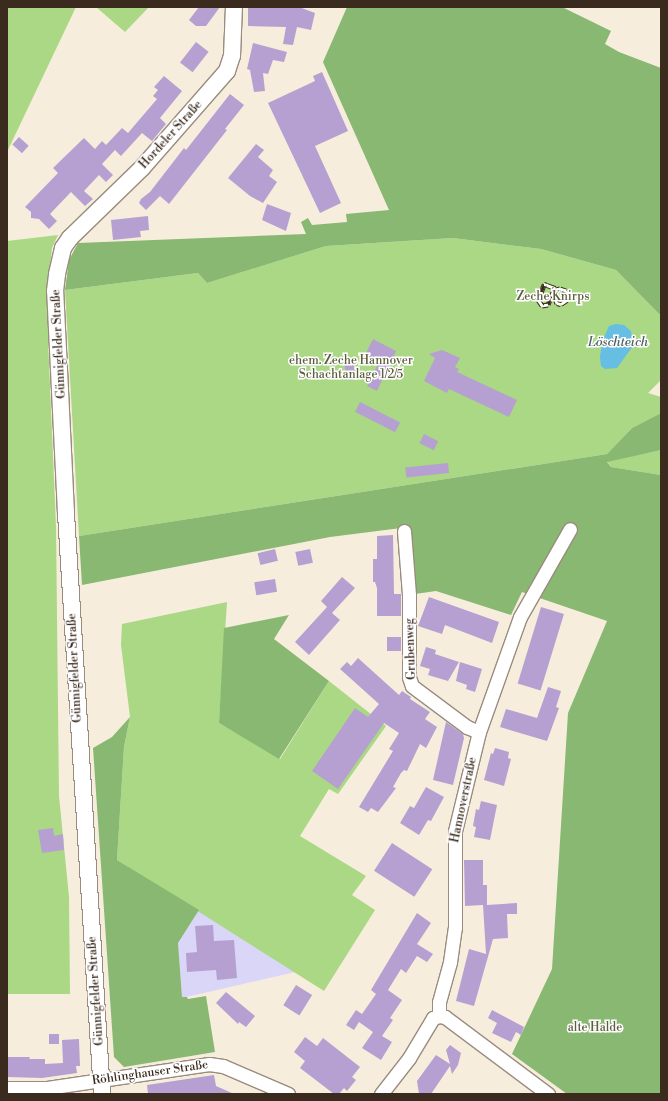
<!DOCTYPE html>
<meta charset="utf-8">
<style>
body{margin:0}
#map{position:relative;width:668px;height:1101px;overflow:hidden;background:#f7eddd;font-family:"Libre Bodoni",serif}
div>[style]{position:absolute}
.built>*{inset:0;background:#d9d6f7}
.green>*{inset:0;background:#abd884}
.forest>*{inset:0;background:#88b872}
.water>*{inset:0;background:#66bee3}
.building>*{inset:0;background:#b5a0d1;transform-origin:0 0}
.roads{filter:drop-shadow(1px 0 #998c7e) drop-shadow(-1px 0 #998c7e) drop-shadow(0 1px #998c7e) drop-shadow(0 -1px #998c7e)}
.minor>*{height:13px;margin:-6.5px;padding:0 6.5px;transform-origin:6.5px;border-radius:6.5px;background:#fff}
.tertiary>*{height:16px;margin:-8px;padding:0 8px;transform-origin:8px;border-radius:8px;background:#fff}
.rail>*{height:4.5px;margin-top:-2.25px;transform-origin:0;background:repeating-linear-gradient(90deg,#fff 0 9px,#3b2a1e 0 18px);box-sizing:border-box;border-block:1px solid #3b2a1e}
span{translate:-50% -50%;white-space:nowrap;text-align:center;line-height:1.15;-webkit-text-stroke:3px #fff;paint-order:stroke}
.street-label{font-size:12px;color:#3b2a1e}
.park-label{font-size:12px;color:#5d5e3d}
.water-label{font-size:13px;color:#4a5e63;font-style:italic}
.frame{position:absolute;inset:0;border:8px solid #3b2a1e;pointer-events:none}
</style>
<div id="map">
<div class="built">
<div style="clip-path:polygon(199px 910px,295px 972px,182px 998px,178px 943px)"></div>
</div>
<div class="green">
<div style="clip-path:polygon(7px 7px,76px 7px,7px 152px)"></div>
<div style="clip-path:polygon(96px 7px,149px 7px,125px 32px)"></div>
<div style="clip-path:polygon(58px 235px,52px 248px,48px 286px,48px 339px,56px 526px,59px 796px,69px 897px,70px 994px,7px 994px,7px 241px)"></div>
<div style="clip-path:polygon(453px 238px,541px 249px,616px 270px,661px 316px,661px 380px,648px 393px,661px 397px,661px 413px,632px 428px,607px 454px,79px 536px,65px 290px,198px 273px,207px 283px,326px 246px)"></div>
<div style="clip-path:polygon(661px 450px,661px 475px,611px 467px,607px 461px)"></div>
<div style="clip-path:polygon(227px 602px,219px 723px,280px 759px,329px 681px,386px 726px,338px 794px,329px 789px,300px 836px,366px 876px,352px 895px,375px 910px,324px 991px,117px 860px,124px 747px,130px 717px,121px 645px,122px 624px)"></div>
</div>
<div class="forest">
<div style="clip-path:polygon(347px 7px,562px 7px,611px 31px,605px 44px,619px 52px,661px 68px,661px 316px,616px 270px,541px 249px,453px 238px,326px 246px,207px 283px,198px 273px,65px 290px,69px 260px,78px 243px,306px 234px,301px 222px,308px 218px,312px 225px,347px 222px,346px 214px,389px 210px,323px 62px)"></div>
<div style="clip-path:polygon(661px 413px,661px 450px,607px 462px,611px 467px,661px 475px,661px 1094px,567px 1094px,512px 1054px,552px 969px,568px 713px,607px 621px,522px 592px,511px 615px,436px 591px,415px 594px,409px 527px,330px 537px,82px 585px,79px 536px,607px 454px,632px 428px)"></div>
<div style="clip-path:polygon(289px 615px,274px 639px,329px 681px,279px 759px,219px 723px,224px 628px)"></div>
<div style="clip-path:polygon(130px 717px,124px 747px,117px 860px,199px 910px,178px 943px,182px 997px,187px 997px,188px 999px,206px 996px,215px 1052px,124px 1067px,114px 1057px,93px 748px,112px 737px)"></div>
</div>
<div class="water">
<div style="clip-path:polygon(616px 324px,624px 325px,631px 331px,633px 346px,617px 368px,605px 369px,601px 366px,600px 357px,602px 342px,609px 326px)"></div>
</div>
<div class="building">
<div style="clip-path:polygon(199px 7px,220px 7px,206px 26px,196px 26px,189px 20px)"></div>
<div style="clip-path:polygon(248px 7px,299px 7px,315px 13px,311px 30px,297px 27px,293px 45px,283px 44px,286px 27px,248px 26px)"></div>
<div style="left:196px;top:42px;width:16px;height:26px;rotate:38deg"></div>
<div style="clip-path:polygon(253px 43px,287px 52px,284px 62px,273px 60px,268px 74px,263px 73px,265px 91px,254px 92px,250px 70px,247px 69px)"></div>
<div style="clip-path:polygon(322px 72px,348px 131px,315px 146px,341px 203px,320px 213px,268px 103px,315px 81px,313px 76px)"></div>
<div style="clip-path:polygon(164px 76px,182px 91px,160px 118px,166px 124px,152px 141px,142px 133px,121px 156px,115px 150px,102px 164px,113px 175px,106px 182px,99px 175px,84px 191px,93px 199px,85px 206px,71px 192px,50px 214px,57px 221px,49px 229px,39px 219px,31px 218px,31px 212px,25px 207px,58px 173px,53px 168px,84px 138px,95px 149px,102px 141px,106px 145px,122px 128px,128px 133px,157px 99px,153px 96px,158px 90px,154px 87px)"></div>
<div style="clip-path:polygon(230px 94px,244px 105px,225px 129px,227px 130px,169px 204px,160px 196px,146px 210px,139px 203px,141px 199px,150px 192px,184px 148px,186px 150px)"></div>
<div style="left:19px;top:137px;width:13px;height:10px;rotate:42deg"></div>
<div style="clip-path:polygon(256px 144px,264px 150px,258px 157px,273px 170px,269px 176px,277px 182px,263px 203px,250px 196px,228px 178px)"></div>
<div style="clip-path:polygon(267px 204px,291px 213px,286px 231px,262px 220px)"></div>
<div style="clip-path:polygon(148px 216px,149px 230px,140px 231px,141px 237px,113px 240px,111px 220px)"></div>
<div style="clip-path:polygon(373px 339px,396px 351px,377px 391px,367px 386px,378px 364px,364px 357px)"></div>
<div style="clip-path:polygon(442px 350px,460px 358px,455px 367px,459px 369px,457px 372px,517px 400px,509px 417px,449px 389px,447px 393px,424px 381px,435px 358px,429px 354px)"></div>
<div style="left:353px;top:361px;width:18px;height:9px;rotate:81deg"></div>
<div style="left:360px;top:402px;width:45px;height:11px;rotate:27deg"></div>
<div style="left:424px;top:434px;width:16px;height:10px;rotate:27deg"></div>
<div style="left:448px;top:463px;width:10px;height:43px;rotate:84deg"></div>
<div style="clip-path:polygon(393px 535px,394px 594px,401px 594px,401px 616px,377px 616px,377px 588px,375px 582px,373px 582px,373px 559px,377px 559px,377px 536px)"></div>
<div style="left:275px;top:549px;width:12px;height:18px;rotate:76deg"></div>
<div style="left:310px;top:549px;width:14px;height:15px;rotate:78deg"></div>
<div style="clip-path:polygon(342px 577px,355px 588px,332px 613px,340px 620px,309px 655px,295px 642px,327px 607px,321px 601px)"></div>
<div style="left:275px;top:579px;width:13px;height:21px;rotate:81deg"></div>
<div style="clip-path:polygon(429px 597px,499px 622px,492px 643px,445px 625px,442px 634px,418px 626px)"></div>
<div style="left:541px;top:607px;width:24px;height:80px;rotate:17deg"></div>
<div style="left:401px;top:637px;width:14px;height:14px;rotate:90deg"></div>
<div style="clip-path:polygon(426px 647px,436px 650px,435px 654px,459px 662px,448px 681px,428px 675px,430px 669px,420px 666px)"></div>
<div style="clip-path:polygon(358px 658px,399px 695px,402px 691px,411px 697px,410px 699px,430px 712px,425px 719px,437px 727px,426px 748px,420px 744px,407px 771px,404px 770px,401px 773px,393px 787px,396px 788px,378px 812px,371px 808px,368px 812px,359px 807px,393px 751px,389px 749px,399px 733px,384px 723px,338px 789px,312px 771px,355px 708px,368px 717px,379px 704px,340px 669px,347px 662px,351px 666px)"></div>
<div style="clip-path:polygon(460px 662px,482px 669px,475px 692px,466px 689px,467px 685px,456px 681px)"></div>
<div style="clip-path:polygon(548px 687px,561px 691px,556px 707px,559px 708px,547px 741px,500px 727px,506px 709px,537px 718px)"></div>
<div style="clip-path:polygon(446px 722px,463px 734px,464px 738px,453px 785px,433px 780px)"></div>
<div style="clip-path:polygon(495px 748px,509px 752px,508px 758px,511px 759px,504px 786px,484px 780px,491px 753px,493px 754px)"></div>
<div style="clip-path:polygon(426px 787px,444px 797px,431px 821px,428px 820px,419px 835px,400px 823px,410px 806px,414px 808px)"></div>
<div style="clip-path:polygon(481px 801px,497px 805px,490px 840px,474px 837px,476px 827px,473px 826px,476px 809px,479px 810px)"></div>
<div style="clip-path:polygon(53px 828px,54px 836px,63px 834px,64px 850px,42px 853px,38px 830px)"></div>
<div style="left:392px;top:843px;width:48px;height:33px;rotate:33deg"></div>
<div style="clip-path:polygon(464px 860px,483px 860px,483px 885px,487px 885px,487px 905px,517px 903px,517px 914px,507px 914px,508px 938px,493px 939px,474px 1006px,456px 1001px,469px 949px,486px 954px,483px 905px,465px 906px)"></div>
<div style="clip-path:polygon(417px 913px,431px 923px,417px 944px,433px 954px,427px 962px,417px 956px,406px 973px,401px 969px,388px 990px,402px 1000px,390px 1018px,393px 1020px,382px 1036px,392px 1042px,381px 1060px,362px 1048px,373px 1032px,359px 1022px,354px 1030px,346px 1025px,356px 1010px,362px 1014px,376px 994px,371px 990px)"></div>
<div style="clip-path:polygon(213px 925px,214px 941px,234px 940px,237px 978px,217px 980px,216px 970px,187px 972px,186px 953px,197px 952px,195px 926px)"></div>
<div style="left:296px;top:985px;width:19px;height:24px;rotate:32deg"></div>
<div style="clip-path:polygon(226px 992px,255px 1016px,246px 1027px,239px 1022px,238px 1024px,216px 1003px)"></div>
<div style="clip-path:polygon(492px 1010px,524px 1027px,521px 1035px,516px 1032px,511px 1042px,492px 1033px,497px 1023px,488px 1018px)"></div>
<div style="left:49px;top:1034px;width:10px;height:10px"></div>
<div style="clip-path:polygon(305px 1037px,317px 1046px,323px 1038px,360px 1067px,352px 1077px,356px 1080px,347px 1091px,344px 1088px,339px 1094px,334px 1094px,300px 1068px,305px 1061px,294px 1052px)"></div>
<div style="clip-path:polygon(79px 1039px,80px 1066px,76px 1066px,77px 1073px,42px 1078px,7px 1077px,7px 1057px,30px 1057px,29px 1059px,45px 1059px,45px 1064px,63px 1063px,62px 1040px)"></div>
<div style="clip-path:polygon(450px 1045px,461px 1053px,458px 1065px,452px 1074px,450px 1066px,431px 1094px,419px 1094px,417px 1081px,436px 1055px,450px 1064px,446px 1050px)"></div>
<div style="clip-path:polygon(214px 1075px,216px 1086px,234px 1094px,148px 1094px,147px 1085px)"></div>
</div>
<div class="roads">
<div class="minor">
<div style="left:404px;top:531px;width:64px;rotate:85.5deg"></div>
<div style="left:409px;top:595px;width:82px;rotate:90deg"></div>
<div style="left:409px;top:677px;width:9px;rotate:72deg"></div>
<div style="left:412px;top:686px;width:69px;rotate:36.7deg"></div>
<div style="left:467px;top:727px;width:13px;rotate:23deg"></div>
<div style="left:439px;top:1016px;width:14px;rotate:-90deg"></div>
<div style="left:439px;top:1002px;width:41px;rotate:-74.6deg"></div>
<div style="left:450px;top:962px;width:34px;rotate:-82deg"></div>
<div style="left:455px;top:928px;width:97px;rotate:-90deg"></div>
<div style="left:455px;top:831px;width:102px;rotate:-76.4deg"></div>
<div style="left:479px;top:732px;width:122px;rotate:-70.4deg"></div>
<div style="left:520px;top:617px;width:101px;rotate:-60.4deg"></div>
<div style="left:7px;top:1088px;width:40px"></div>
<div style="left:47px;top:1088px;width:164px;rotate:-8.4deg"></div>
<div style="left:209px;top:1064px;width:14px;rotate:8deg"></div>
<div style="left:223px;top:1066px;width:71px;rotate:23.3deg"></div>
<div style="left:381px;top:1094px;width:46px;rotate:-52.1deg"></div>
<div style="left:409px;top:1058px;width:47px;rotate:-59deg"></div>
<div style="left:433px;top:1018px;width:6px;rotate:-18deg"></div>
<div style="left:439px;top:1016px;width:6px;rotate:9deg"></div>
<div style="left:445px;top:1017px;width:129px;rotate:36.8deg"></div>
</div>
<div class="tertiary">
<div style="left:102px;top:1094px;width:582px;rotate:-93.55deg"></div>
<div style="left:66px;top:513px;width:222px;rotate:-92.8deg"></div>
<div style="left:55px;top:291px;width:17px;rotate:-83deg"></div>
<div style="left:57px;top:274px;width:27px;rotate:-77deg"></div>
<div style="left:63px;top:248px;width:12px;rotate:-55deg"></div>
<div style="left:70px;top:238px;width:100px;rotate:-44.2deg"></div>
<div style="left:142px;top:168px;width:129px;rotate:-48.8deg"></div>
<div style="left:227px;top:71px;width:16px;rotate:-72deg"></div>
<div style="left:232px;top:56px;width:49px;rotate:-87.7deg"></div>
</div>
</div>
<div class="rail">
<div style="left:547px;top:285px;width:9px;rotate:21deg"></div>
<div style="left:555px;top:288px;width:18px;rotate:112deg"></div>
<div style="left:548px;top:305px;width:6px;rotate:171deg"></div>
<div style="left:542px;top:306px;width:7px;rotate:-124deg"></div>
<div style="left:538px;top:300px;width:17px;rotate:-69deg"></div>
<div style="left:544px;top:284px;width:3px;rotate:18deg"></div>
<div style="left:554px;top:295px;width:9px;rotate:69deg"></div>
<div style="left:557px;top:303px;width:4px;rotate:14deg"></div>
<div style="left:561px;top:304px;width:7px;rotate:-34deg"></div>
<div style="left:567px;top:300px;width:9px;rotate:-96deg"></div>
<div style="left:566px;top:291px;width:6px;rotate:-162deg"></div>
<div style="left:560px;top:289px;width:4px;rotate:166deg"></div>
</div>
<div class="street-label">
<span style="left:171px;top:135px;rotate:-48deg">Hordeler Straße</span>
<span style="left:59px;top:344px;rotate:-93deg">Günnigfelder Straße</span>
<span style="left:411px;top:649px;rotate:-92deg">Grubenweg</span>
<span style="left:75px;top:668px;rotate:-93deg">Günnigfelder Straße</span>
<span style="left:464px;top:800px;rotate:-78deg">Hannoverstraße</span>
<span style="left:96px;top:991px;rotate:-94deg">Günnigfelder Straße</span>
<span style="left:150px;top:1073px;rotate:-8deg">Röhlinghauser Straße</span>
</div>
<div class="park-label">
<span style="left:553px;top:297px">Zeche Knirps</span>
<span style="left:351px;top:368px">ehem. Zeche Hannover<br>Schachtanlage 1/2/5</span>
<span style="left:595px;top:1028px">alte Halde</span>
</div>
<div class="water-label">
<span style="left:618px;top:342px">Löschteich</span>
</div>
<div class="frame"></div>
</div>
